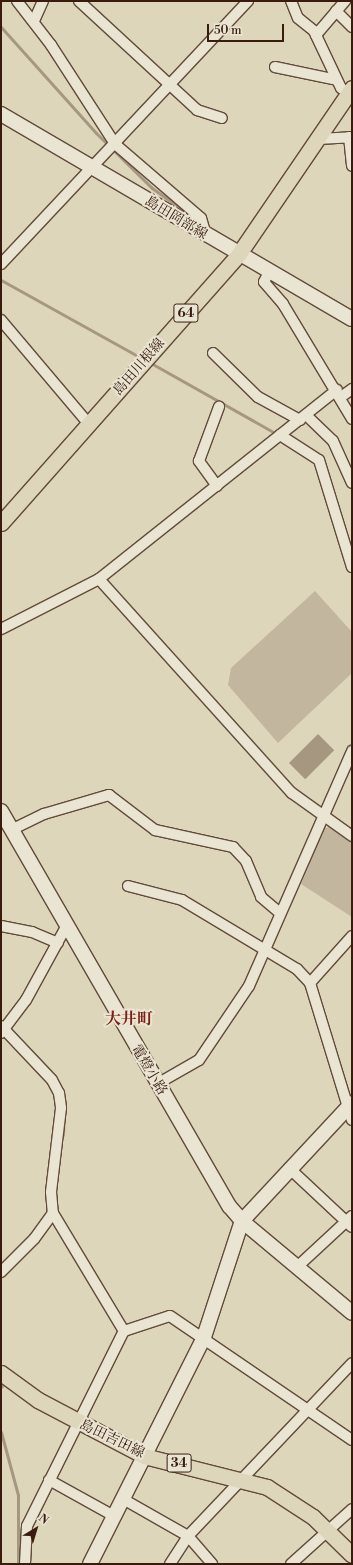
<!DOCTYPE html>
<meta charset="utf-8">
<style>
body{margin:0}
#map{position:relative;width:353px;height:1565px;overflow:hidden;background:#ded6bb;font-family:"Libre Bodoni","Noto Serif JP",serif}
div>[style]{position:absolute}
.green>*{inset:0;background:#c2b69e}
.water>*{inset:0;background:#a69780;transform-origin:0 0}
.stream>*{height:3px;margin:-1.5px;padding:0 1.5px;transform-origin:1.5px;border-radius:1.5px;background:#a69780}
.roads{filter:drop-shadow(1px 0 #624a39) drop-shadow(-1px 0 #624a39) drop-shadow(0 1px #624a39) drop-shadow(0 -1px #624a39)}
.street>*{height:10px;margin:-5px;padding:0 5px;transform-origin:5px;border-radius:5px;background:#eae4d3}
.secondary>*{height:14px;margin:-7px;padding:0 7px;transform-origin:7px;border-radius:7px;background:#eae4d3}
.primary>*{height:15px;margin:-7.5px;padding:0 7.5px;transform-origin:7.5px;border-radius:7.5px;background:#ded6bb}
span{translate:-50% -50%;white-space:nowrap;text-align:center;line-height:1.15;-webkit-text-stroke:4px #eae4d3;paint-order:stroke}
.shield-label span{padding:1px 3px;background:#eae4d3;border:1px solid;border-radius:3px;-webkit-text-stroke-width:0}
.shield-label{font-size:13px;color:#391c0e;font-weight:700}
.street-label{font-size:14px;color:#391c0e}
.quarter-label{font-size:16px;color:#7a1f14;font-weight:700}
.frame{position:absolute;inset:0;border:2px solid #391c0e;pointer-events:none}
.north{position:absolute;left:16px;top:1509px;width:40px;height:40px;-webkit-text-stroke:3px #eae4d3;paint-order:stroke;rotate:38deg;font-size:11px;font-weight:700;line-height:16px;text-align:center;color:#391c0e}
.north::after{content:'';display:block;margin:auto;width:14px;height:18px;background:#391c0e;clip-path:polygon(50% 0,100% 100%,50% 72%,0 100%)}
.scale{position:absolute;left:207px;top:24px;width:77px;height:18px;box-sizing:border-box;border:2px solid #391c0e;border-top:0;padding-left:5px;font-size:12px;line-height:14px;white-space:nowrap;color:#391c0e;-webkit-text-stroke:3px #eae4d3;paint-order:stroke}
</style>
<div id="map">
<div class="green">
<div style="clip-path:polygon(315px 591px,352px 632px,352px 673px,278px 743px,228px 685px,231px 668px)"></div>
<div style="clip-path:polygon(330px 827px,352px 842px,352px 917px,301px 884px,324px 828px)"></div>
</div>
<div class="water">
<div style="left:318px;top:734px;width:23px;height:41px;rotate:45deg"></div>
</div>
<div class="stream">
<div style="left:1px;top:27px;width:142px;rotate:48.1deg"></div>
<div style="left:96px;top:133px;width:78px;rotate:44.5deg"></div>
<div style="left:152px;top:188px;width:47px;rotate:35.4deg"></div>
<div style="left:1px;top:280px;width:160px;rotate:29.1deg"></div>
<div style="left:149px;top:362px;width:142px;rotate:29.4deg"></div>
<div style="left:36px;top:1056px;width:21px;rotate:47deg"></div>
<div style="left:63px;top:1135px;width:36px;rotate:-88deg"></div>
<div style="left:1px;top:1387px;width:1px;rotate:-45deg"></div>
<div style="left:1px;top:1432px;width:65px;rotate:74.9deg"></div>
<div style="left:18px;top:1495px;width:69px;rotate:90deg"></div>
</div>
<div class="roads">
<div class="street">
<div style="left:17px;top:1px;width:56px;rotate:52.3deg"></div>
<div style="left:51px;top:45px;width:118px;rotate:57.1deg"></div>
<div style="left:115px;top:144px;width:113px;rotate:40.7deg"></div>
<div style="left:201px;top:218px;width:19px;rotate:74deg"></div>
<div style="left:79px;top:1px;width:161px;rotate:42.7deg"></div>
<div style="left:197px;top:110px;width:26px;rotate:18deg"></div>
<div style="left:291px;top:1px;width:18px;rotate:68deg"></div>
<div style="left:298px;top:18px;width:21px;rotate:39deg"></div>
<div style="left:314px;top:31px;width:63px;rotate:64.7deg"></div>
<div style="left:341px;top:88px;width:9px;rotate:36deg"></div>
<div style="left:336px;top:11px;width:23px;rotate:45deg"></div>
<div style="left:34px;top:21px;width:22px;rotate:-66deg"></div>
<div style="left:316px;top:35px;width:45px;rotate:-49.5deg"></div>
<div style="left:275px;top:67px;width:63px;rotate:11.8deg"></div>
<div style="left:349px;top:137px;width:29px;rotate:84deg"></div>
<div style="left:317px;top:139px;width:35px;rotate:-3deg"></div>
<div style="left:1px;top:264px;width:361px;rotate:-46.8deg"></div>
<div style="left:269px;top:272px;width:11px;rotate:117deg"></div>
<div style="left:264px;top:282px;width:29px;rotate:49deg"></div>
<div style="left:283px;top:304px;width:134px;rotate:59deg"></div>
<div style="left:1px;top:320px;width:136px;rotate:49.8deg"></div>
<div style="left:213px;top:353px;width:63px;rotate:44.4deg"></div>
<div style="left:258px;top:397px;width:48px;rotate:28.7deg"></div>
<div style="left:341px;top:397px;width:14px;rotate:-36deg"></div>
<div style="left:306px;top:415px;width:37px;rotate:44deg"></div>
<div style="left:333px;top:441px;width:46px;rotate:65.7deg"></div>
<div style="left:280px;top:435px;width:46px;rotate:32.7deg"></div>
<div style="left:319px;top:460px;width:112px;rotate:72.9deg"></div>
<div style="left:217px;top:486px;width:31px;rotate:-126deg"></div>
<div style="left:199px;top:461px;width:58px;rotate:-69.7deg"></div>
<div style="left:99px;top:579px;width:288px;rotate:48deg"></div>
<div style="left:292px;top:793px;width:74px;rotate:35.6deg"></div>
<div style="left:1px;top:629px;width:110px;rotate:-27deg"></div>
<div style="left:99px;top:579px;width:304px;rotate:-38.5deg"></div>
<div style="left:11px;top:830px;width:37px;rotate:-26deg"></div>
<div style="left:44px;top:814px;width:68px;rotate:-16.3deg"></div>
<div style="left:109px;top:795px;width:58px;rotate:37.3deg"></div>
<div style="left:155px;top:830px;width:80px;rotate:12.3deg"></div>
<div style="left:233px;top:847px;width:19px;rotate:47deg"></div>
<div style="left:246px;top:861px;width:39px;rotate:67deg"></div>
<div style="left:261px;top:897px;width:25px;rotate:40deg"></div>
<div style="left:128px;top:886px;width:56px;rotate:14.5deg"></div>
<div style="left:182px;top:900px;width:134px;rotate:31deg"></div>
<div style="left:297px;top:969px;width:19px;rotate:47deg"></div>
<div style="left:310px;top:983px;width:143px;rotate:73deg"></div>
<div style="left:1px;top:926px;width:32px;rotate:11deg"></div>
<div style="left:32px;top:932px;width:28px;rotate:23deg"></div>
<div style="left:310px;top:983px;width:63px;rotate:-48.2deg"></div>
<div style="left:1px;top:1026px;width:74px;rotate:46.6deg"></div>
<div style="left:52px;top:1080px;width:15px;rotate:62deg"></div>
<div style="left:59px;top:1093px;width:15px;rotate:82deg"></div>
<div style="left:61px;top:1108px;width:85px;rotate:96.8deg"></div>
<div style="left:51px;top:1192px;width:21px;rotate:85deg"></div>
<div style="left:53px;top:1213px;width:32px;rotate:126deg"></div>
<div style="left:34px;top:1239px;width:47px;rotate:135deg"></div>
<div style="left:1px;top:1033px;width:41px;rotate:-52.9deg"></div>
<div style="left:26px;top:1000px;width:83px;rotate:-61.3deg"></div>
<div style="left:157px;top:1084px;width:48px;rotate:-29.7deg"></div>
<div style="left:199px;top:1060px;width:89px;rotate:-56deg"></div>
<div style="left:249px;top:986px;width:257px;rotate:-66.3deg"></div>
<div style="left:289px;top:1168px;width:86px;rotate:43.1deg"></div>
<div style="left:53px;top:1213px;width:138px;rotate:59deg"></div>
<div style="left:297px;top:1267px;width:75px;rotate:-42.8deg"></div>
<div style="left:49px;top:1480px;width:74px;rotate:29deg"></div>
<div style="left:123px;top:1499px;width:75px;rotate:29.6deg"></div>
<div style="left:188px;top:1536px;width:37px;rotate:49deg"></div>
<div style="left:25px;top:1564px;width:38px;rotate:-87deg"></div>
<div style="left:27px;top:1526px;width:218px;rotate:-63.6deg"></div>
<div style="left:124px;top:1331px;width:48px;rotate:-18.1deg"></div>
<div style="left:170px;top:1316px;width:220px;rotate:34.3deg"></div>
<div style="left:170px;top:1564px;width:33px;rotate:-57deg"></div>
<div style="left:188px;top:1536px;width:238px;rotate:-46.5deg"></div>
<div style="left:291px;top:1564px;width:82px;rotate:-42deg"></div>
</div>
<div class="secondary">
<div style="left:1px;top:114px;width:406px;rotate:30.3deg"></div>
<div style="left:1px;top:811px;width:457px;rotate:60deg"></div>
<div style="left:230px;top:1207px;width:18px;rotate:49deg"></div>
<div style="left:242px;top:1221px;width:143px;rotate:39.9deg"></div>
<div style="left:90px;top:1564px;width:254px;rotate:-63.3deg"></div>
<div style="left:204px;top:1337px;width:122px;rotate:-71.9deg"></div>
<div style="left:242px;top:1221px;width:161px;rotate:-47deg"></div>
</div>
<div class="primary">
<div style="left:1px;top:523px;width:358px;rotate:-48.5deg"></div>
<div style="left:238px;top:255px;width:202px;rotate:-55.7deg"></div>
<div style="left:1px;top:1373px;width:46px;rotate:36.1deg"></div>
<div style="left:38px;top:1400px;width:120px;rotate:27.8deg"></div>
<div style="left:144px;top:1456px;width:127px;rotate:14.1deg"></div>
<div style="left:267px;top:1487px;width:55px;rotate:33.1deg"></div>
<div style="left:313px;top:1517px;width:54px;rotate:44.3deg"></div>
</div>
</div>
<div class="shield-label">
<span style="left:186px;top:313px">64</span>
<span style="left:179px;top:1463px">34</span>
</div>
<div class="street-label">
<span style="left:176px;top:218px;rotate:31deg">島田岡部線</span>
<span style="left:139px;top:367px;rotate:-49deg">島田川根線</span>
<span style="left:149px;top:1070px;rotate:59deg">電燈小路</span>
<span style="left:112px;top:1439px;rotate:26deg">島田吉田線</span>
</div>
<div class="quarter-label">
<span style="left:129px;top:1019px">大井町</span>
</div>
<div class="frame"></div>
<div class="north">N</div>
<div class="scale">50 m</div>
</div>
